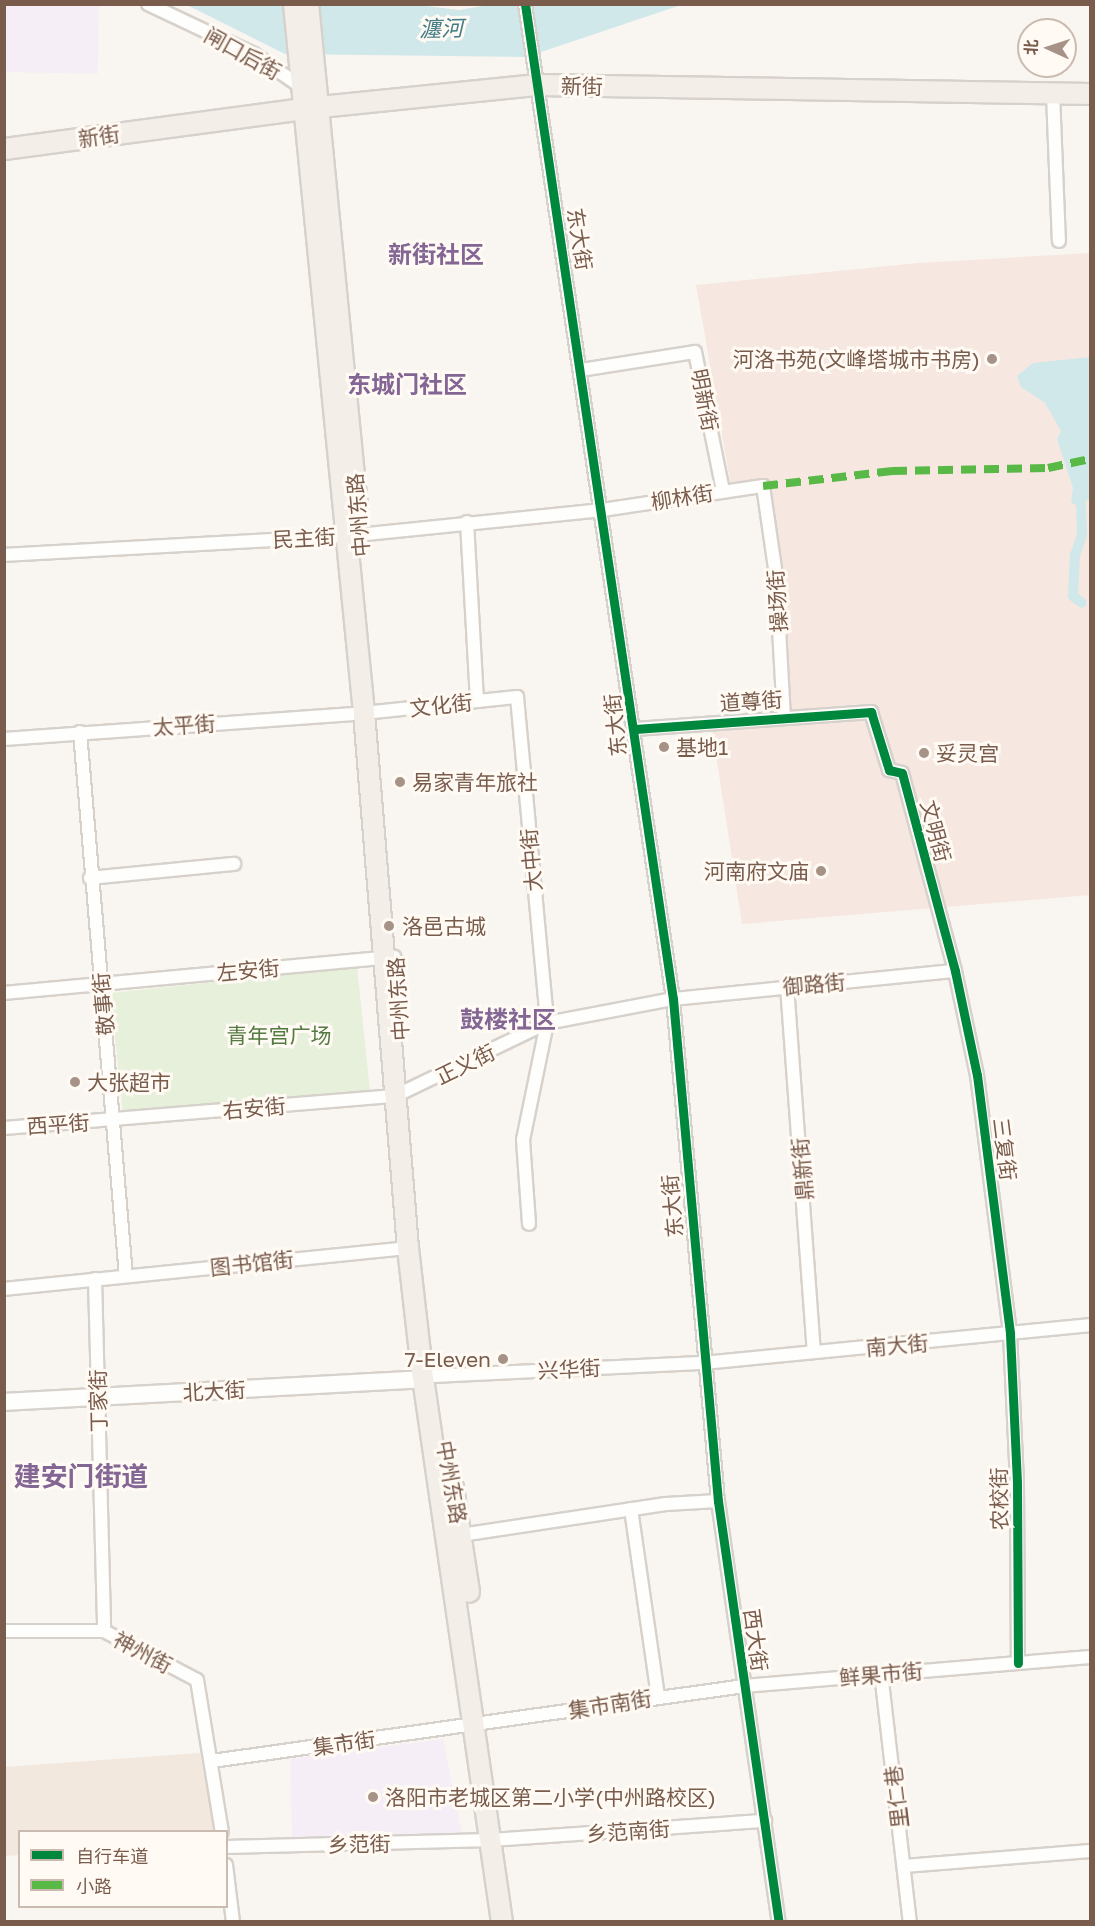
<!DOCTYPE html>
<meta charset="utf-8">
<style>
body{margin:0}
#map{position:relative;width:1095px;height:1926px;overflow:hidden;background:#f9f5f0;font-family:"Golos Text","Noto Sans SC",sans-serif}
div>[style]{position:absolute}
.residential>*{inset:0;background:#f2e8de}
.commercial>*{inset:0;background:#f6e8e1}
.education>*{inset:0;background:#f6eef6;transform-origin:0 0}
.green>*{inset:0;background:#e7f0db;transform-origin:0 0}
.water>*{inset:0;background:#d0e8ea}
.canal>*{height:10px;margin:-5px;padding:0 5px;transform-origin:5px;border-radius:5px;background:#d0e8ea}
.roads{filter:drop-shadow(2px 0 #d7d1cb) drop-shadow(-2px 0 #d7d1cb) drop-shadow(0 2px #d7d1cb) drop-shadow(0 -2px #d7d1cb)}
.street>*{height:12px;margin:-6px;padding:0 6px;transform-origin:6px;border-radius:6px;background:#fefefd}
.secondary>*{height:16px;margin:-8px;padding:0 8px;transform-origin:8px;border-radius:8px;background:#fefefd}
.primary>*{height:20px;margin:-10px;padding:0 10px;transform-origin:10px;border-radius:10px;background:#f3eee8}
.quiet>*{height:8px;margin-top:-4px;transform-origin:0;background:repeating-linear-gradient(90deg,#58b947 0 15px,transparent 0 23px)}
.cycleway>*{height:9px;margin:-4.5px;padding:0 4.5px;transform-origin:4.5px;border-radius:4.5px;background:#00873e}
.dots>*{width:16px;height:16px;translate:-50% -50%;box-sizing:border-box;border:3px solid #fffaf3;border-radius:50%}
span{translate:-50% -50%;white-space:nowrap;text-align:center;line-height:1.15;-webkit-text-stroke:6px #fffaf3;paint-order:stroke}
.street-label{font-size:21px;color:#7a5c4d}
.poi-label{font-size:21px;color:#7a5c4d}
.right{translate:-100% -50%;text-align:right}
.left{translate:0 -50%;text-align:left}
.park-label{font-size:21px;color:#537a41}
.water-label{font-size:22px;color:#437c86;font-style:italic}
.quarter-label{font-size:24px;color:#846695;font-weight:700}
.district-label{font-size:27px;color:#846695;font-weight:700}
.frame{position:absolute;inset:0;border:6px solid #7a5c4d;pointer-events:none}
.legend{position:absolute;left:18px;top:1830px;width:210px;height:78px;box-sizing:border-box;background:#fffaf3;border:2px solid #cabbb1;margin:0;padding:8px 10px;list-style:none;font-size:18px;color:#7a5c4d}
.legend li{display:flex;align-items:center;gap:12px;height:30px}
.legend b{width:30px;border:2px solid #cabbb1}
.north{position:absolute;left:1017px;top:18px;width:60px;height:60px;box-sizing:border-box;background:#fffaf3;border:2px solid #cabbb1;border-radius:50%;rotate:273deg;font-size:16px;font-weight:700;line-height:24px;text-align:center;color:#7a5c4d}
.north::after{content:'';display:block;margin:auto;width:21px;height:27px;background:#a69286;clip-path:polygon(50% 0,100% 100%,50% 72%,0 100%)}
</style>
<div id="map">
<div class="residential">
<div style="clip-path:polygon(200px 1753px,215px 1831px,20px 1832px,19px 1855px,5px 1856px,5px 1767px)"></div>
</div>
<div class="commercial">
<div style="clip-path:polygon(1090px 253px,1090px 895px,742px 924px,711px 722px,783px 717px,763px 486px,731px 486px,696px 285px,918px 263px)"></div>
</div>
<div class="education">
<div style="left:5px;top:4px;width:94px;height:68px;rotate:1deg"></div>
<div style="clip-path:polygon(443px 1739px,462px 1834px,292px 1838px,290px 1759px)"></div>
</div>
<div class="green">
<div style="left:357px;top:967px;width:124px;height:248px;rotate:84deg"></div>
</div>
<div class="water">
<div style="clip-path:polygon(410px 4px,459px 10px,495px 4px,681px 5px,526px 57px,285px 54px,187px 5px)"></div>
<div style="clip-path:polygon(1090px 357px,1090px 499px,1077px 506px,1071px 502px,1073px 488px,1057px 439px,1061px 431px,1045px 403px,1021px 387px,1017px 376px,1033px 363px)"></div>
</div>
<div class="canal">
<div style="left:1081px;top:504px;width:31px;rotate:88deg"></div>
<div style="left:1082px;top:535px;width:21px;rotate:109deg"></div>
<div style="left:1075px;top:555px;width:41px;rotate:92.8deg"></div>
<div style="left:1073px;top:596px;width:11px;rotate:38deg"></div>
</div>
<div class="roads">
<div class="street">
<div style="left:148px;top:4px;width:117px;rotate:25.3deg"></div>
<div style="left:254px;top:54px;width:60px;rotate:34.8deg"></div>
<div style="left:525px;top:4px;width:1006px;rotate:81.54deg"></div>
<div style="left:673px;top:999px;width:504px;rotate:84.88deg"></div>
<div style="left:718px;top:1501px;width:425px;rotate:81.8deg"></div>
<div style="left:1053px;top:94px;width:147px;rotate:87.7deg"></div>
<div style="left:581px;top:370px;width:115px;rotate:-9deg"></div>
<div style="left:695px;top:352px;width:142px;rotate:78.6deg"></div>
<div style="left:467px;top:522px;width:179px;rotate:86.8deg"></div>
<div style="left:4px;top:555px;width:344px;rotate:-3.2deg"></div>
<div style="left:347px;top:536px;width:256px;rotate:-5.8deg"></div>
<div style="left:602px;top:510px;width:163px;rotate:-8.5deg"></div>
<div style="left:763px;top:486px;width:90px;rotate:81.7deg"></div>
<div style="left:776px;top:575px;width:142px;rotate:86.8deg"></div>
<div style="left:635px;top:729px;width:237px;rotate:-4.1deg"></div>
<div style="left:871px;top:712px;width:61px;rotate:72.8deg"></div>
<div style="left:889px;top:770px;width:13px;rotate:13deg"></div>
<div style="left:902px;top:773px;width:205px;rotate:75deg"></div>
<div style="left:955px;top:971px;width:106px;rotate:78.1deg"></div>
<div style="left:977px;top:1075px;width:261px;rotate:82.7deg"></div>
<div style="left:1010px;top:1334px;width:149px;rotate:87.3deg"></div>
<div style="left:1017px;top:1483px;width:180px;rotate:89.7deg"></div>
<div style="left:80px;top:732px;width:546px;rotate:85.17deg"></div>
<div style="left:4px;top:739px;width:361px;rotate:-4.1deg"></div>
<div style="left:364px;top:713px;width:154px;rotate:-6deg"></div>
<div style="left:517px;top:697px;width:327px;rotate:84.7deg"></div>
<div style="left:547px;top:1023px;width:119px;rotate:101.6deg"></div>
<div style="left:523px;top:1140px;width:84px;rotate:85.9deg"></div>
<div style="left:90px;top:878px;width:145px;rotate:-5.6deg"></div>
<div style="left:787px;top:986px;width:367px;rotate:85.8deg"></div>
<div style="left:4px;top:993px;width:392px;rotate:-5.3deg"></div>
<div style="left:4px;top:1128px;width:392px;rotate:-4.7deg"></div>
<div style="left:395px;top:1096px;width:169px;rotate:-25.7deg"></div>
<div style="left:547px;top:1023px;width:128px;rotate:-10.8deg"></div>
<div style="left:673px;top:999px;width:283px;rotate:-5.7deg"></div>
<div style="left:95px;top:1279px;width:352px;rotate:88.5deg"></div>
<div style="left:4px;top:1289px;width:406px;rotate:-5.8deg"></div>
<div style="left:434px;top:1376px;width:270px;rotate:-2.8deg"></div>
<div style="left:704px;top:1363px;width:388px;rotate:-5.6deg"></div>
<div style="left:631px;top:1509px;width:190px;rotate:81.8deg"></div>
<div style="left:461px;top:1535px;width:207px;rotate:-8.6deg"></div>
<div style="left:666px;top:1504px;width:52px;rotate:-3.3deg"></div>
<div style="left:4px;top:1631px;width:100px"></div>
<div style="left:104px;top:1631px;width:105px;rotate:27.8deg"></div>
<div style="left:197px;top:1680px;width:154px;rotate:80.7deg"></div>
<div style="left:881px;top:1673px;width:251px;rotate:83.4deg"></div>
<div style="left:212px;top:1761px;width:537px;rotate:-8.02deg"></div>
<div style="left:744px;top:1686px;width:347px;rotate:-4.8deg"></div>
<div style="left:226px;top:1847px;width:265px;rotate:-1.5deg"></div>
<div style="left:491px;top:1840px;width:275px;rotate:-4deg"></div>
<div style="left:226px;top:1865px;width:57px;rotate:83deg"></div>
<div style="left:904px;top:1866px;width:187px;rotate:-4.6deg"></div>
</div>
<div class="secondary">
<div style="left:4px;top:1402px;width:420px;rotate:-3.1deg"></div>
</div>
<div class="primary">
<div style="left:294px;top:4px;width:712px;rotate:84.36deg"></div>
<div style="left:364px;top:713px;width:537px;rotate:85.3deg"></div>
<div style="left:408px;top:1248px;width:124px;rotate:83.5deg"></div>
<div style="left:422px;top:1371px;width:557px;rotate:81.74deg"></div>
<div style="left:308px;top:4px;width:504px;rotate:84.43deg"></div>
<div style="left:4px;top:149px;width:319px;rotate:-7.6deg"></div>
<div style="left:320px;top:107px;width:219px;rotate:-5.8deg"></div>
<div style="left:538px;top:85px;width:552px;rotate:0.93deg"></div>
<div style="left:453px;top:1487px;width:106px;rotate:81.3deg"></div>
</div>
</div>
<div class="quiet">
<div style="left:763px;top:486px;width:130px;rotate:-6.6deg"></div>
<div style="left:892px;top:471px;width:156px;rotate:-1.1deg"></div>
<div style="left:1048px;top:468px;width:43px;rotate:-12.1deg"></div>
</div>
<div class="cycleway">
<div style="left:525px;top:4px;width:1006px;rotate:81.54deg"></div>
<div style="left:673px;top:999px;width:504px;rotate:84.88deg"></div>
<div style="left:718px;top:1501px;width:425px;rotate:81.8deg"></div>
<div style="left:635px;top:729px;width:237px;rotate:-4.1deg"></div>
<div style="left:871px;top:712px;width:61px;rotate:72.8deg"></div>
<div style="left:889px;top:770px;width:13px;rotate:13deg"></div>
<div style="left:902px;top:773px;width:205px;rotate:75deg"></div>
<div style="left:955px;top:971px;width:106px;rotate:78.1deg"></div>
<div style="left:977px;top:1075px;width:261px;rotate:82.7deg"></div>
<div style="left:1010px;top:1334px;width:149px;rotate:87.3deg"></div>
<div style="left:1017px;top:1483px;width:180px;rotate:89.7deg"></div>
</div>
<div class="dots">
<div style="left:992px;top:359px;background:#a69286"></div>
<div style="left:664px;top:747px;background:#a69286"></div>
<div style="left:924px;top:753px;background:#a69286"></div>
<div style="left:400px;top:782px;background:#a69286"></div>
<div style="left:821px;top:871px;background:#a69286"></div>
<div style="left:389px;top:926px;background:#a69286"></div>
<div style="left:75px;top:1082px;background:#a69286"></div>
<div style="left:503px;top:1359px;background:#a69286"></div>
<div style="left:373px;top:1797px;background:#a69286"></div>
</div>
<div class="street-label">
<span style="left:243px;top:53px;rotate:29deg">闸口后街</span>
<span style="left:582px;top:86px;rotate:1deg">新街</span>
<span style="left:99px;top:136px;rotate:-8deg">新街</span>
<span style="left:580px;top:239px;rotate:81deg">东大街</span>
<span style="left:705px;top:400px;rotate:79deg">明新街</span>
<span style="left:682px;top:497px;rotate:-9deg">柳林街</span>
<span style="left:358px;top:515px;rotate:-95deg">中州东路</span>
<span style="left:304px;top:538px;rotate:-3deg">民主街</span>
<span style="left:777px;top:601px;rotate:-94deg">操场街</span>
<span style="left:751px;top:701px;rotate:-4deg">道尊街</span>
<span style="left:441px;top:705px;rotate:-6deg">文化街</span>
<span style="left:184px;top:725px;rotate:-4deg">太平街</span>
<span style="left:615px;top:725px;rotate:-96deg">东大街</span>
<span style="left:936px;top:831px;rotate:75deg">文明街</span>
<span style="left:531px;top:860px;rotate:-95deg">大中街</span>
<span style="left:248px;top:970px;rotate:-5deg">左安街</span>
<span style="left:814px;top:984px;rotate:-5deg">御路街</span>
<span style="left:398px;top:999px;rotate:-94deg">中州东路</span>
<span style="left:103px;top:1004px;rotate:-95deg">敬事街</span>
<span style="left:465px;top:1064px;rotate:-26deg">正义街</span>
<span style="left:254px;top:1108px;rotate:-5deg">右安街</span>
<span style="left:58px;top:1124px;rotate:-4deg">西平街</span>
<span style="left:1005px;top:1149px;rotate:83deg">三复街</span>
<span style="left:802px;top:1169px;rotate:-95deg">鼎新街</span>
<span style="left:672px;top:1206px;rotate:-95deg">东大街</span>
<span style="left:252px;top:1263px;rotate:-6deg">图书馆街</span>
<span style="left:897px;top:1345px;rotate:-5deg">南大街</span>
<span style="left:569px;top:1369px;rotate:-3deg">兴华街</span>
<span style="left:214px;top:1391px;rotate:-3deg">北大街</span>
<span style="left:98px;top:1401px;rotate:-91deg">丁家街</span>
<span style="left:452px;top:1482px;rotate:80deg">中州东路</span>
<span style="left:999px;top:1499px;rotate:-91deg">农校街</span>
<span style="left:756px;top:1640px;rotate:82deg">西大街</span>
<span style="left:143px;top:1652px;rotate:28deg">神州街</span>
<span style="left:881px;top:1674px;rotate:-5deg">鲜果市街</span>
<span style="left:610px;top:1704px;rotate:-9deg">集市南街</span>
<span style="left:344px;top:1743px;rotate:-8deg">集市街</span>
<span style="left:896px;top:1797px;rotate:-97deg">里仁巷</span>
<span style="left:628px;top:1831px;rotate:-4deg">乡范南街</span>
<span style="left:359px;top:1844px;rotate:-1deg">乡范街</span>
</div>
<div class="poi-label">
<span class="right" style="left:980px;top:359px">河洛书苑(文峰塔城市书房)</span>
<span class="left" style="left:676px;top:747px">基地1</span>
<span class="left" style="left:936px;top:753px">妥灵宫</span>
<span class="left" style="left:412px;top:782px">易家青年旅社</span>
<span class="right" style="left:809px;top:871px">河南府文庙</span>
<span class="left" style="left:402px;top:926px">洛邑古城</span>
<span class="left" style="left:87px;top:1082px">大张超市</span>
<span class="right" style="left:491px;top:1359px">7-Eleven</span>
<span class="left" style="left:385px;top:1797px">洛阳市老城区第二小学(中州路校区)</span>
</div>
<div class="park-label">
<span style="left:279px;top:1035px">青年宫广场</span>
</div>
<div class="water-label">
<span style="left:441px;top:28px;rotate:-1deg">瀍河</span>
</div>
<div class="quarter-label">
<span style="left:436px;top:254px">新街社区</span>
<span style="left:407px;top:384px">东城门社区</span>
<span style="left:508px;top:1019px">鼓楼社区</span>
</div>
<div class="district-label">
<span style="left:81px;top:1477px">建安门街道</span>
</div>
<div class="frame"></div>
<ul class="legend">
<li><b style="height:8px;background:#00873e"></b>自行车道</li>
<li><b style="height:8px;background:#58b947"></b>小路</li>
</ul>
<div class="north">北</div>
</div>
